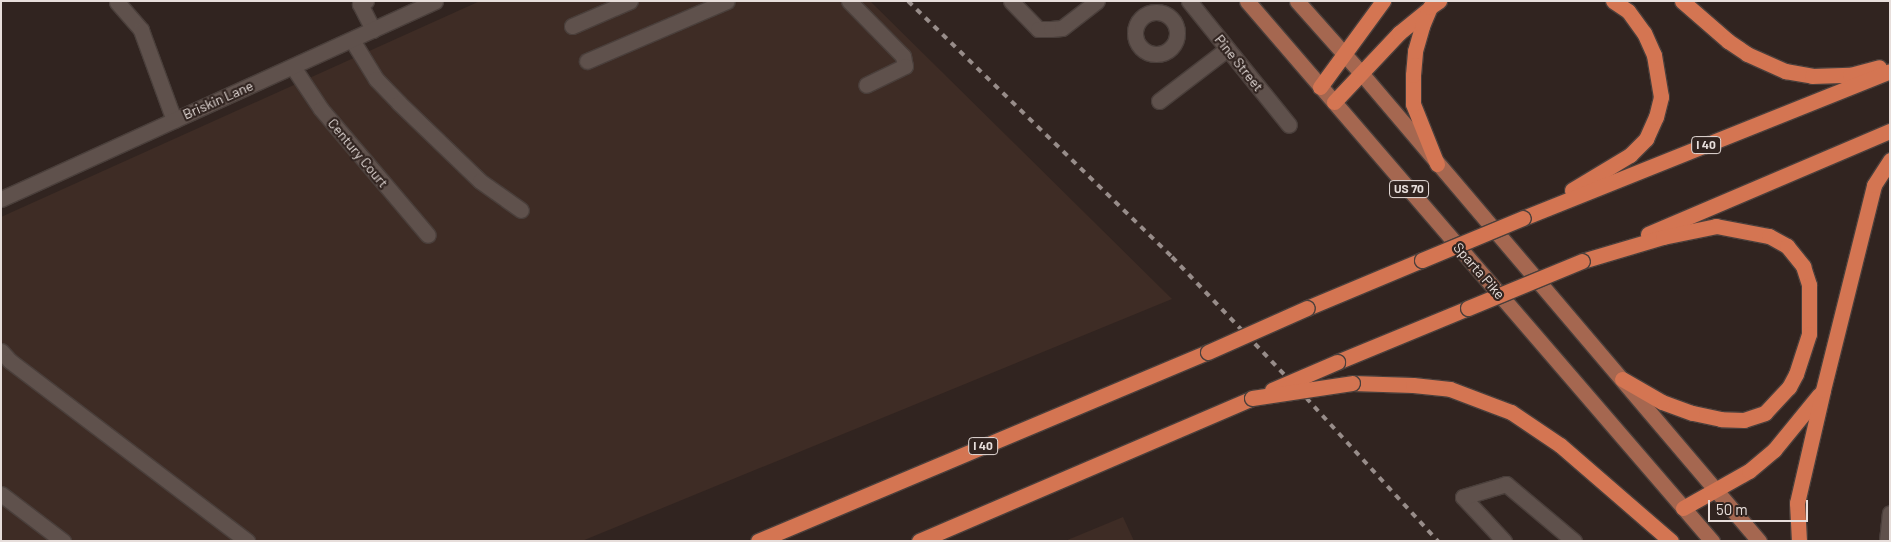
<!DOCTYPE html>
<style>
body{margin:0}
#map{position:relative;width:1891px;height:542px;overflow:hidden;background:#312420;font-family:Barlow,sans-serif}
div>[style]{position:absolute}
.built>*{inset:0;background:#3e2c25}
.roads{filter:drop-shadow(1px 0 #4a3f3b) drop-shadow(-1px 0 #4a3f3b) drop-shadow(0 1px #4a3f3b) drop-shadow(0 -1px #4a3f3b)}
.minor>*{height:15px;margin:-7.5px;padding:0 7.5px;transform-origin:7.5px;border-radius:7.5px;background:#5f514c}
.minor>.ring{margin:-7.5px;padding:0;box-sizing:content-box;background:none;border:15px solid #5f514c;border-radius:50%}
.major>*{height:15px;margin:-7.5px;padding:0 7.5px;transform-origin:7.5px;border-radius:7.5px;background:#a56750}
.highway>*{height:15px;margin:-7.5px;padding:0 7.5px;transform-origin:7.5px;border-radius:7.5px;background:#d47552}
.rail>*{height:4px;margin-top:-2px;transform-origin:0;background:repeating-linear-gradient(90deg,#988d8a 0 6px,transparent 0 12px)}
.bridges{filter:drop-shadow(1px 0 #4a3f3b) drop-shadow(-1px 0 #4a3f3b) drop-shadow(0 1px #4a3f3b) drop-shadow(0 -1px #4a3f3b)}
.highway-bridge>*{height:15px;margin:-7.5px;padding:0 7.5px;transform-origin:7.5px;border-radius:7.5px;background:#d47552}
span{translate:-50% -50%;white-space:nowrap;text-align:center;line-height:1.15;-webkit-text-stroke:4.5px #312420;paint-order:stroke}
.shield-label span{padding:1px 4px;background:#312420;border:1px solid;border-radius:4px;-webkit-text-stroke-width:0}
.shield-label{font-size:12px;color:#e7dedb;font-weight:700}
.street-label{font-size:14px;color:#e7dedb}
.frame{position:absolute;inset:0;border:2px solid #e7dedb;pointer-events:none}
.scale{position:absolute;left:1708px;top:500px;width:100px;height:22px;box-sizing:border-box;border:2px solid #e7dedb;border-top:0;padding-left:6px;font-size:15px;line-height:18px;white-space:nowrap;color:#e7dedb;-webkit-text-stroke:4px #312420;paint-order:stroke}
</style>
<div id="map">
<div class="built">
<div style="clip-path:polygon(480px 1px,870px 1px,1172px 299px,582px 541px,1px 541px,1px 217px)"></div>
<div style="clip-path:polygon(1123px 517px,1134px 541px,1065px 541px)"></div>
</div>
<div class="roads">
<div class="minor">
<div style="left:366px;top:1px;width:7px;rotate:153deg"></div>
<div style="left:360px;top:4px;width:29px;rotate:63deg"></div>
<div style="left:849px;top:1px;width:77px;rotate:45.5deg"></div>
<div style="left:903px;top:56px;width:10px;rotate:79deg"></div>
<div style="left:905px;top:66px;width:43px;rotate:154deg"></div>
<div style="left:1011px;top:1px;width:39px;rotate:46deg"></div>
<div style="left:1038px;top:29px;width:13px"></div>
<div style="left:1051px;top:29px;width:11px;rotate:-5deg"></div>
<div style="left:1062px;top:28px;width:44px;rotate:-37.6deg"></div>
<div style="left:1189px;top:1px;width:159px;rotate:51.1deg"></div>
<div style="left:117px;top:2px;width:37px;rotate:49deg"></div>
<div style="left:141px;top:30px;width:96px;rotate:69.9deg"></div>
<div class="ring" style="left:1135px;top:12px;width:27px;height:27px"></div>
<div style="left:572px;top:26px;width:63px;rotate:-23.3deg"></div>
<div style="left:352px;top:40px;width:46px;rotate:58.4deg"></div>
<div style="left:376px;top:79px;width:33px;rotate:46deg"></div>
<div style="left:399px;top:103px;width:112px;rotate:43.9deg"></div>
<div style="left:480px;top:181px;width:50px;rotate:35.3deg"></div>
<div style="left:587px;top:61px;width:152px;rotate:-23.2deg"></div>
<div style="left:293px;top:67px;width:50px;rotate:56.3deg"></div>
<div style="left:321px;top:109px;width:165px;rotate:49.7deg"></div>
<div style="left:1159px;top:101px;width:86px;rotate:-37.4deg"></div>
<div style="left:1px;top:199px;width:477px;rotate:-24.5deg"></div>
<div style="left:1px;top:351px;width:13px;rotate:48deg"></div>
<div style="left:10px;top:361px;width:298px;rotate:37.2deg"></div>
<div style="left:1px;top:494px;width:78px;rotate:37.2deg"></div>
<div style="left:1504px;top:541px;width:60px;rotate:-133deg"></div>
<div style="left:1463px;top:497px;width:45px;rotate:-16.8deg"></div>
<div style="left:1506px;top:484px;width:89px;rotate:40deg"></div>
<div style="left:1887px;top:541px;width:28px;rotate:-84deg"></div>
</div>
<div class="major">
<div style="left:1247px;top:1px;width:713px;rotate:49.27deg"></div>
<div style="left:1297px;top:1px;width:98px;rotate:48.3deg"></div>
<div style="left:1362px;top:74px;width:613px;rotate:49.63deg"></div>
</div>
<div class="highway">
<div style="left:1682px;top:1px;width:61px;rotate:41deg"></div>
<div style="left:1728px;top:41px;width:23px;rotate:34deg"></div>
<div style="left:1747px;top:54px;width:42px;rotate:24.1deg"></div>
<div style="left:1785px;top:71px;width:27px;rotate:10deg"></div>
<div style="left:1812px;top:76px;width:38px;rotate:-2deg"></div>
<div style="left:1850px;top:75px;width:30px;rotate:-15deg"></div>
<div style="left:1320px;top:87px;width:107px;rotate:-53.8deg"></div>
<div style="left:1334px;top:102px;width:95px;rotate:-46.7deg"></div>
<div style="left:1399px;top:33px;width:36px;rotate:-39deg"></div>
<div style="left:1437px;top:164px;width:65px;rotate:-111.8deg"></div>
<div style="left:1413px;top:104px;width:29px;rotate:-90deg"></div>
<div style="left:1413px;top:75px;width:24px;rotate:-85deg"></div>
<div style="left:1415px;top:51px;width:26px;rotate:-74deg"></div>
<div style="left:1422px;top:26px;width:21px;rotate:-67deg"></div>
<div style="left:1430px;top:7px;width:11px;rotate:-34deg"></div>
<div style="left:1572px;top:190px;width:68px;rotate:-31.1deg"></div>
<div style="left:1630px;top:155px;width:23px;rotate:-45deg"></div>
<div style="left:1646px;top:139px;width:24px;rotate:-66deg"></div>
<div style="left:1656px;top:117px;width:21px;rotate:-76deg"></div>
<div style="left:1661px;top:97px;width:43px;rotate:-99.5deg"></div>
<div style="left:1654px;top:55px;width:24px;rotate:-114deg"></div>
<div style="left:1644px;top:33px;width:27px;rotate:-126deg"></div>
<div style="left:1628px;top:11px;width:18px;rotate:-146deg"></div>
<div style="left:1523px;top:218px;width:395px;rotate:-21.8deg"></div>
<div style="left:1648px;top:234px;width:263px;rotate:-23.1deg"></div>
<div style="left:1582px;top:261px;width:84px;rotate:-16.5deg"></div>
<div style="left:1663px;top:237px;width:54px;rotate:-11.7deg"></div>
<div style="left:1716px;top:226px;width:54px;rotate:10.7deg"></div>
<div style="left:1769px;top:236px;width:21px;rotate:29deg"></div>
<div style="left:1787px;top:246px;width:26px;rotate:51deg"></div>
<div style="left:1803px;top:266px;width:20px;rotate:72deg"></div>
<div style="left:1809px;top:285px;width:49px;rotate:90deg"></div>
<div style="left:1809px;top:334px;width:42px;rotate:108deg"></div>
<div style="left:1796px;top:374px;width:15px;rotate:118deg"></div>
<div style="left:1789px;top:387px;width:35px;rotate:133deg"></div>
<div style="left:1765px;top:413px;width:22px;rotate:162deg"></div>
<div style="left:1744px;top:420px;width:23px;rotate:-178deg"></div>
<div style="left:1721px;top:419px;width:30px;rotate:-168deg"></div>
<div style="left:1692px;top:413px;width:32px;rotate:-160deg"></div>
<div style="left:1662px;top:402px;width:46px;rotate:-150.1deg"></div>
<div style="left:1307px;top:308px;width:125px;rotate:-22.7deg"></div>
<div style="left:1337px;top:362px;width:142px;rotate:-22.4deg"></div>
<div style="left:1352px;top:383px;width:61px;rotate:1.9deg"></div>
<div style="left:1413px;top:385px;width:37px;rotate:6deg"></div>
<div style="left:1450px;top:389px;width:65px;rotate:20.7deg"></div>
<div style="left:1511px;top:412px;width:59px;rotate:34deg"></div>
<div style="left:1560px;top:445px;width:147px;rotate:40.9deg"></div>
<div style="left:1683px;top:508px;width:76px;rotate:-29.3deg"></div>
<div style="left:1749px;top:471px;width:33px;rotate:-40deg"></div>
<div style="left:1774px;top:450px;width:71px;rotate:-50.7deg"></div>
<div style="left:758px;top:541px;width:488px;rotate:-22.8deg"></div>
<div style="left:919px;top:541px;width:362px;rotate:-23.2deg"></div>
<div style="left:1799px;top:541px;width:38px;rotate:-93deg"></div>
<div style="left:1797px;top:503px;width:116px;rotate:-77deg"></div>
<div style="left:1823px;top:390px;width:211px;rotate:-76deg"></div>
<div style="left:1874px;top:185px;width:30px;rotate:-57deg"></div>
</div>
</div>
<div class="rail">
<div style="left:908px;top:1px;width:368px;rotate:44.1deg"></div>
<div style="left:1172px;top:257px;width:182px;rotate:46.3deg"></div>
<div style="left:1298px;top:389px;width:207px;rotate:47.4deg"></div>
</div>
<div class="bridges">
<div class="highway-bridge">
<div style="left:1422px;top:260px;width:109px;rotate:-22.6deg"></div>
<div style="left:1468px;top:308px;width:123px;rotate:-22.4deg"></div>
<div style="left:1208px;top:352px;width:108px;rotate:-24deg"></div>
<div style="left:1272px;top:390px;width:71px;rotate:-23.3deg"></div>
<div style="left:1252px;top:398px;width:101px;rotate:-8.5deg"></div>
</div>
</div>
<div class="shield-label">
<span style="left:1706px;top:145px">I 40</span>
<span style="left:1409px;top:189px">US 70</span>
<span style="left:983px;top:446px">I 40</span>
</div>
<div class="street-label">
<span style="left:1239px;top:63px;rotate:51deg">Pine Street</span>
<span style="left:218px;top:100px;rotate:-24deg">Briskin Lane</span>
<span style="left:358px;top:153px;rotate:50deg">Century Court</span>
<span style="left:1479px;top:271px;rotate:49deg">Sparta Pike</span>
</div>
<div class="frame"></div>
<div class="scale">50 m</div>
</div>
